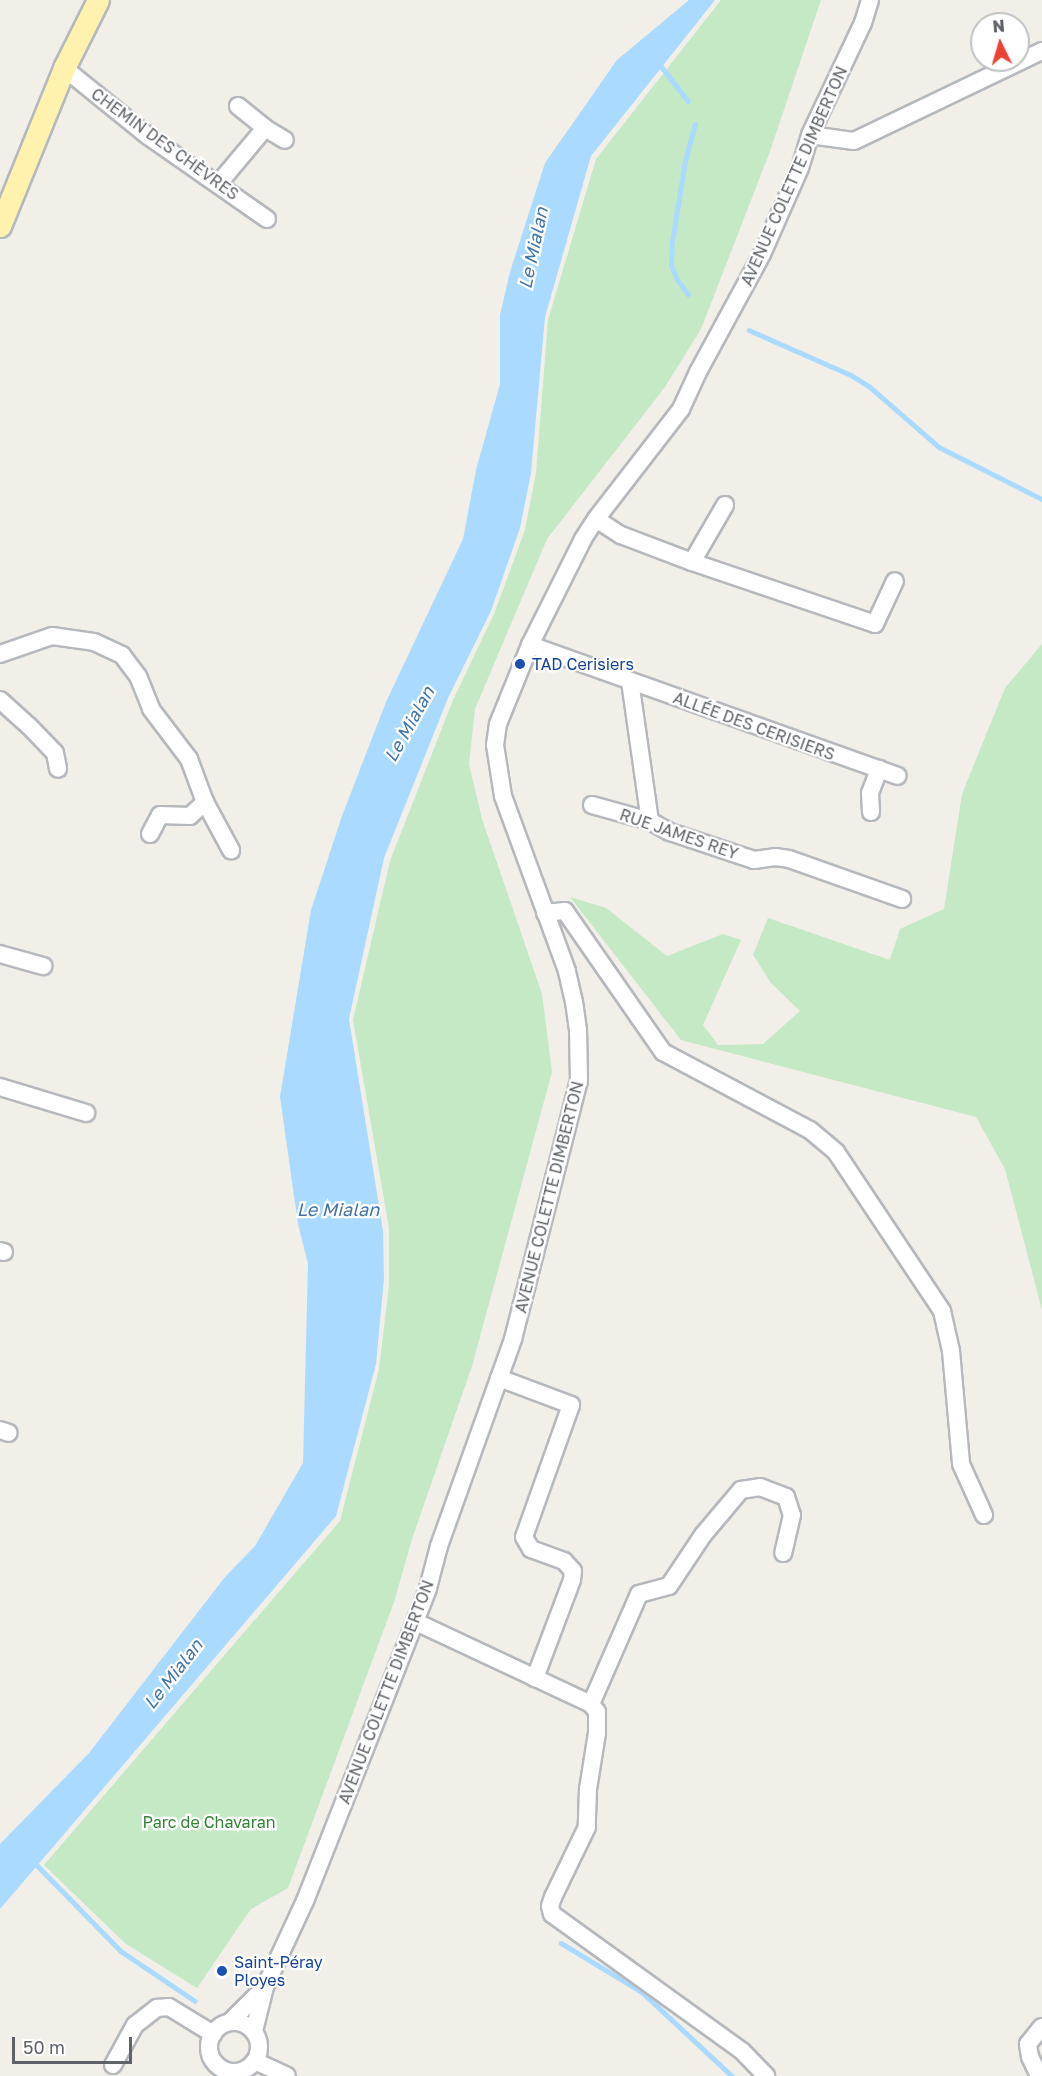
<!DOCTYPE html>
<meta charset="utf-8">
<style>
body{margin:0}
#map{position:relative;width:1042px;height:2076px;overflow:hidden;background:#f1efe8;font-family:"Golos Text",sans-serif}
div>[style]{position:absolute}
.green>*{inset:0;background:#c5e8c5}
.water>*{inset:0;background:#aadaff}
.stream>*{height:4.5px;margin:-2.25px;padding:0 2.25px;transform-origin:2.25px;border-radius:2.25px;background:#aadaff}
.roads{filter:drop-shadow(2px 0 #b5b8bc) drop-shadow(-2px 0 #b5b8bc) drop-shadow(0 2px #b5b8bc) drop-shadow(0 -2px #b5b8bc)}
.minor>*{height:16px;margin:-8px;padding:0 8px;transform-origin:8px;border-radius:8px;background:#fff}
.minor>.ring{margin:-8px;padding:0;box-sizing:content-box;background:none;border:16px solid #fff;border-radius:50%}
.major>*{height:21px;margin:-10.5px;padding:0 10.5px;transform-origin:10.5px;border-radius:10.5px;background:#fff2af}
.dots>*{width:16px;height:16px;translate:-50% -50%;box-sizing:border-box;border:3px solid #fff;border-radius:50%}
span{translate:-50% -50%;white-space:nowrap;text-align:center;line-height:1.15;-webkit-text-stroke:4.5px #fff;paint-order:stroke}
.street-label{font-size:16px;color:#5f6368}
.transit-label{font-size:16px;color:#164399}
.left{translate:0 -50%;text-align:left}
.park-label{font-size:16px;color:#348238}
.water-label{font-size:18px;color:#4174aa;font-style:italic}
.north{position:absolute;left:970px;top:12px;width:60px;height:60px;box-sizing:border-box;background:#fff;border:2px solid #bfc1c3;border-radius:50%;rotate:355deg;font-size:16px;font-weight:700;line-height:24px;text-align:center;color:#5f6368}
.north::after{content:'';display:block;margin:auto;width:21px;height:27px;background:#ea4335;clip-path:polygon(50% 0,100% 100%,50% 72%,0 100%)}
.scale{position:absolute;left:12px;top:2037px;width:120px;height:27px;box-sizing:border-box;border:3px solid #5f6368;border-top:0;padding-left:8px;font-size:18px;line-height:21px;white-space:nowrap;color:#5f6368;-webkit-text-stroke:4px #fff;paint-order:stroke}
</style>
<div id="map">
<div class="green">
<div style="clip-path:polygon(721px 0,821px 0,769px 154px,701px 329px,665px 387px,547px 539px,475px 709px,469px 764px,482px 819px,542px 994px,552px 1072px,472px 1366px,412px 1539px,394px 1602px,288px 1888px,251px 1909px,197px 1988px,126px 1944px,44px 1865px,340px 1521px,379px 1369px,389px 1285px,389px 1228px,353px 1020px,390px 861px,453px 700px,494px 614px,525px 530px,536px 473px,548px 320px,596px 159px)"></div>
<div style="clip-path:polygon(1042px 644px,1042px 1310px,1005px 1169px,976px 1117px,681px 1040px,570px 897px,606px 908px,667px 956px,723px 934px,741px 940px,703px 1025px,718px 1045px,763px 1044px,800px 1011px,771px 983px,753px 955px,768px 918px,890px 960px,900px 929px,944px 909px,962px 794px,1005px 688px)"></div>
</div>
<div class="water">
<div style="clip-path:polygon(689px 0,715px 0,591px 156px,545px 317px,531px 473px,520px 528px,491px 611px,448px 698px,384px 858px,349px 1019px,383px 1231px,384px 1278px,376px 1364px,336px 1516px,0 1909px,0 1844px,89px 1753px,225px 1577px,255px 1546px,303px 1463px,308px 1264px,298px 1224px,280px 1097px,311px 910px,342px 816px,386px 702px,463px 539px,476px 470px,500px 384px,500px 315px,510px 272px,545px 163px,617px 60px)"></div>
</div>
<div class="stream">
<div style="left:658px;top:62px;width:49px;rotate:52.4deg"></div>
<div style="left:688px;top:295px;width:19px;rotate:-126deg"></div>
<div style="left:677px;top:280px;width:16px;rotate:-112deg"></div>
<div style="left:671px;top:265px;width:23px;rotate:-88deg"></div>
<div style="left:672px;top:242px;width:82px;rotate:-80.9deg"></div>
<div style="left:685px;top:161px;width:38px;rotate:-75deg"></div>
<div style="left:749px;top:330px;width:111px;rotate:23.8deg"></div>
<div style="left:851px;top:375px;width:22px;rotate:32deg"></div>
<div style="left:870px;top:387px;width:91px;rotate:41deg"></div>
<div style="left:939px;top:447px;width:115px;rotate:26.8deg"></div>
<div style="left:34px;top:1862px;width:124px;rotate:45.7deg"></div>
<div style="left:121px;top:1951px;width:89px;rotate:34deg"></div>
<div style="left:561px;top:1943px;width:95px;rotate:31.2deg"></div>
<div style="left:642px;top:1992px;width:123px;rotate:43deg"></div>
</div>
<div class="roads">
<div class="minor">
<div style="left:64px;top:68px;width:108px;rotate:39deg"></div>
<div style="left:148px;top:136px;width:145px;rotate:34.9deg"></div>
<div style="left:238px;top:106px;width:35px;rotate:39deg"></div>
<div style="left:265px;top:128px;width:23px;rotate:31deg"></div>
<div style="left:810px;top:135px;width:44px;rotate:7.8deg"></div>
<div style="left:854px;top:141px;width:208px;rotate:-25.6deg"></div>
<div style="left:219px;top:183px;width:72px;rotate:-50.1deg"></div>
<div style="left:596px;top:519px;width:30px;rotate:33deg"></div>
<div style="left:621px;top:535px;width:76px;rotate:20.8deg"></div>
<div style="left:692px;top:562px;width:193px;rotate:18.7deg"></div>
<div style="left:875px;top:624px;width:47px;rotate:-65.1deg"></div>
<div style="left:692px;top:562px;width:66px;rotate:-59.9deg"></div>
<div style="left:530px;top:645px;width:390px;rotate:19.6deg"></div>
<div style="left:0;top:654px;width:55px;rotate:-19.1deg"></div>
<div style="left:52px;top:636px;width:42px;rotate:8.1deg"></div>
<div style="left:94px;top:642px;width:31px;rotate:25deg"></div>
<div style="left:122px;top:655px;width:26px;rotate:53deg"></div>
<div style="left:138px;top:676px;width:35px;rotate:68deg"></div>
<div style="left:151px;top:709px;width:63px;rotate:52.8deg"></div>
<div style="left:189px;top:759px;width:46px;rotate:69.6deg"></div>
<div style="left:205px;top:802px;width:55px;rotate:61.6deg"></div>
<div style="left:630px;top:681px;width:141px;rotate:81.9deg"></div>
<div style="left:0;top:700px;width:39px;rotate:42deg"></div>
<div style="left:29px;top:726px;width:37px;rotate:46deg"></div>
<div style="left:55px;top:753px;width:16px;rotate:79deg"></div>
<div style="left:592px;top:805px;width:60px;rotate:15.4deg"></div>
<div style="left:650px;top:821px;width:23px;rotate:29deg"></div>
<div style="left:670px;top:832px;width:89px;rotate:18.4deg"></div>
<div style="left:754px;top:860px;width:21px;rotate:-8deg"></div>
<div style="left:775px;top:857px;width:14px;rotate:8deg"></div>
<div style="left:789px;top:859px;width:120px;rotate:19.5deg"></div>
<div style="left:871px;top:812px;width:19px;rotate:-93deg"></div>
<div style="left:870px;top:793px;width:26px;rotate:-69deg"></div>
<div style="left:150px;top:834px;width:21px;rotate:-62deg"></div>
<div style="left:160px;top:815px;width:30px;rotate:2deg"></div>
<div style="left:190px;top:816px;width:21px;rotate:-43deg"></div>
<div style="left:545px;top:913px;width:20px;rotate:-6deg"></div>
<div style="left:565px;top:911px;width:172px;rotate:55.2deg"></div>
<div style="left:663px;top:1052px;width:166px;rotate:28deg"></div>
<div style="left:810px;top:1130px;width:34px;rotate:40deg"></div>
<div style="left:836px;top:1152px;width:191px;rotate:56.3deg"></div>
<div style="left:942px;top:1311px;width:41px;rotate:77.3deg"></div>
<div style="left:951px;top:1351px;width:113px;rotate:84.9deg"></div>
<div style="left:961px;top:1464px;width:56px;rotate:65.7deg"></div>
<div style="left:0;top:954px;width:45px;rotate:15.6deg"></div>
<div style="left:0;top:1087px;width:90px;rotate:16.8deg"></div>
<div style="left:0;top:1251px;width:4px;rotate:14deg"></div>
<div style="left:499px;top:1378px;width:77px;rotate:20.6deg"></div>
<div style="left:571px;top:1405px;width:140px;rotate:109.6deg"></div>
<div style="left:524px;top:1537px;width:14px;rotate:60deg"></div>
<div style="left:531px;top:1549px;width:35px;rotate:20deg"></div>
<div style="left:564px;top:1561px;width:13px;rotate:48deg"></div>
<div style="left:573px;top:1571px;width:9px;rotate:96deg"></div>
<div style="left:572px;top:1580px;width:105px;rotate:110.7deg"></div>
<div style="left:0;top:1430px;width:9px;rotate:18deg"></div>
<div style="left:416px;top:1622px;width:193px;rotate:25.1deg"></div>
<div style="left:591px;top:1704px;width:10px;rotate:53deg"></div>
<div style="left:597px;top:1712px;width:21px;rotate:90deg"></div>
<div style="left:597px;top:1733px;width:57px;rotate:99.1deg"></div>
<div style="left:588px;top:1789px;width:38px;rotate:92deg"></div>
<div style="left:587px;top:1827px;width:78px;rotate:115.9deg"></div>
<div style="left:553px;top:1897px;width:9px;rotate:108deg"></div>
<div style="left:550px;top:1906px;width:8px;rotate:76deg"></div>
<div style="left:552px;top:1914px;width:234px;rotate:35.8deg"></div>
<div style="left:742px;top:2051px;width:35px;rotate:46deg"></div>
<div style="left:591px;top:1704px;width:120px;rotate:-66.4deg"></div>
<div style="left:639px;top:1594px;width:31px;rotate:-15deg"></div>
<div style="left:669px;top:1586px;width:61px;rotate:-56.3deg"></div>
<div style="left:703px;top:1535px;width:59px;rotate:-49.8deg"></div>
<div style="left:741px;top:1490px;width:19px;rotate:-9deg"></div>
<div style="left:760px;top:1487px;width:28px;rotate:21deg"></div>
<div style="left:786px;top:1497px;width:19px;rotate:72deg"></div>
<div style="left:792px;top:1515px;width:39px;rotate:103deg"></div>
<div class="ring" style="left:209px;top:2022px;width:34px;height:34px"></div>
<div style="left:230px;top:2022px;width:49px;rotate:-45deg"></div>
<div style="left:254px;top:2031px;width:45px;rotate:-76deg"></div>
<div style="left:265px;top:1987px;width:95px;rotate:-65.1deg"></div>
<div style="left:305px;top:1901px;width:336px;rotate:-68.5deg"></div>
<div style="left:428px;top:1588px;width:43px;rotate:-75.3deg"></div>
<div style="left:439px;top:1546px;width:220px;rotate:-70.3deg"></div>
<div style="left:513px;top:1339px;width:266px;rotate:-75.7deg"></div>
<div style="left:579px;top:1081px;width:51px;rotate:-91.1deg"></div>
<div style="left:578px;top:1030px;width:28px;rotate:-98deg"></div>
<div style="left:574px;top:1002px;width:32px;rotate:-103deg"></div>
<div style="left:567px;top:971px;width:186px;rotate:-110.1deg"></div>
<div style="left:503px;top:796px;width:52px;rotate:-98.9deg"></div>
<div style="left:495px;top:745px;width:21px;rotate:-82deg"></div>
<div style="left:498px;top:724px;width:85px;rotate:-67.9deg"></div>
<div style="left:530px;top:645px;width:119px;rotate:-63.4deg"></div>
<div style="left:583px;top:539px;width:24px;rotate:-57deg"></div>
<div style="left:596px;top:519px;width:139px;rotate:-52.3deg"></div>
<div style="left:681px;top:409px;width:41px;rotate:-65.3deg"></div>
<div style="left:698px;top:372px;width:134px;rotate:-61.5deg"></div>
<div style="left:762px;top:254px;width:94px;rotate:-66.2deg"></div>
<div style="left:800px;top:168px;width:34px;rotate:-73deg"></div>
<div style="left:810px;top:135px;width:124px;rotate:-64.7deg"></div>
<div style="left:863px;top:23px;width:24px;rotate:-73deg"></div>
<div style="left:255px;top:2061px;width:35px;rotate:25deg"></div>
<div style="left:113px;top:2065px;width:46px;rotate:-61.2deg"></div>
<div style="left:135px;top:2025px;width:28px;rotate:-38deg"></div>
<div style="left:157px;top:2008px;width:12px;rotate:-5deg"></div>
<div style="left:169px;top:2007px;width:52px;rotate:31.5deg"></div>
<div style="left:1039px;top:2076px;width:21px;rotate:-115deg"></div>
<div style="left:1030px;top:2057px;width:13px;rotate:-99deg"></div>
<div style="left:1028px;top:2044px;width:22px;rotate:-51deg"></div>
</div>
<div class="major">
<div style="left:0;top:226px;width:170px;rotate:-67.9deg"></div>
<div style="left:64px;top:68px;width:76px;rotate:-63.4deg"></div>
</div>
</div>
<div class="dots">
<div style="left:520px;top:664px;background:#1a4fb4"></div>
<div style="left:222px;top:1971px;background:#1a4fb4"></div>
</div>
<div class="street-label">
<span style="left:165px;top:144px;rotate:36deg">CHEMIN DES CHÈVRES</span>
<span style="left:794px;top:176px;rotate:-66deg">AVENUE COLETTE DIMBERTON</span>
<span style="left:754px;top:726px;rotate:20deg">ALLÉE DES CERISIERS</span>
<span style="left:679px;top:834px;rotate:19deg">RUE JAMES REY</span>
<span style="left:549px;top:1197px;rotate:-76deg">AVENUE COLETTE DIMBERTON</span>
<span style="left:386px;top:1692px;rotate:-69deg">AVENUE COLETTE DIMBERTON</span>
</div>
<div class="transit-label">
<span class="left" style="left:532px;top:664px">TAD Cerisiers</span>
<span class="left" style="left:234px;top:1971px">Saint-Péray<br>Ployes</span>
</div>
<div class="park-label">
<span style="left:209px;top:1822px">Parc de Chavaran</span>
</div>
<div class="water-label">
<span style="left:533px;top:248px;rotate:-78deg">Le Mialan</span>
<span style="left:409px;top:724px;rotate:-61deg">Le Mialan</span>
<span style="left:338px;top:1209px">Le Mialan</span>
<span style="left:173px;top:1674px;rotate:-52deg">Le Mialan</span>
</div>
<div class="north">N</div>
<div class="scale">50 m</div>
</div>
